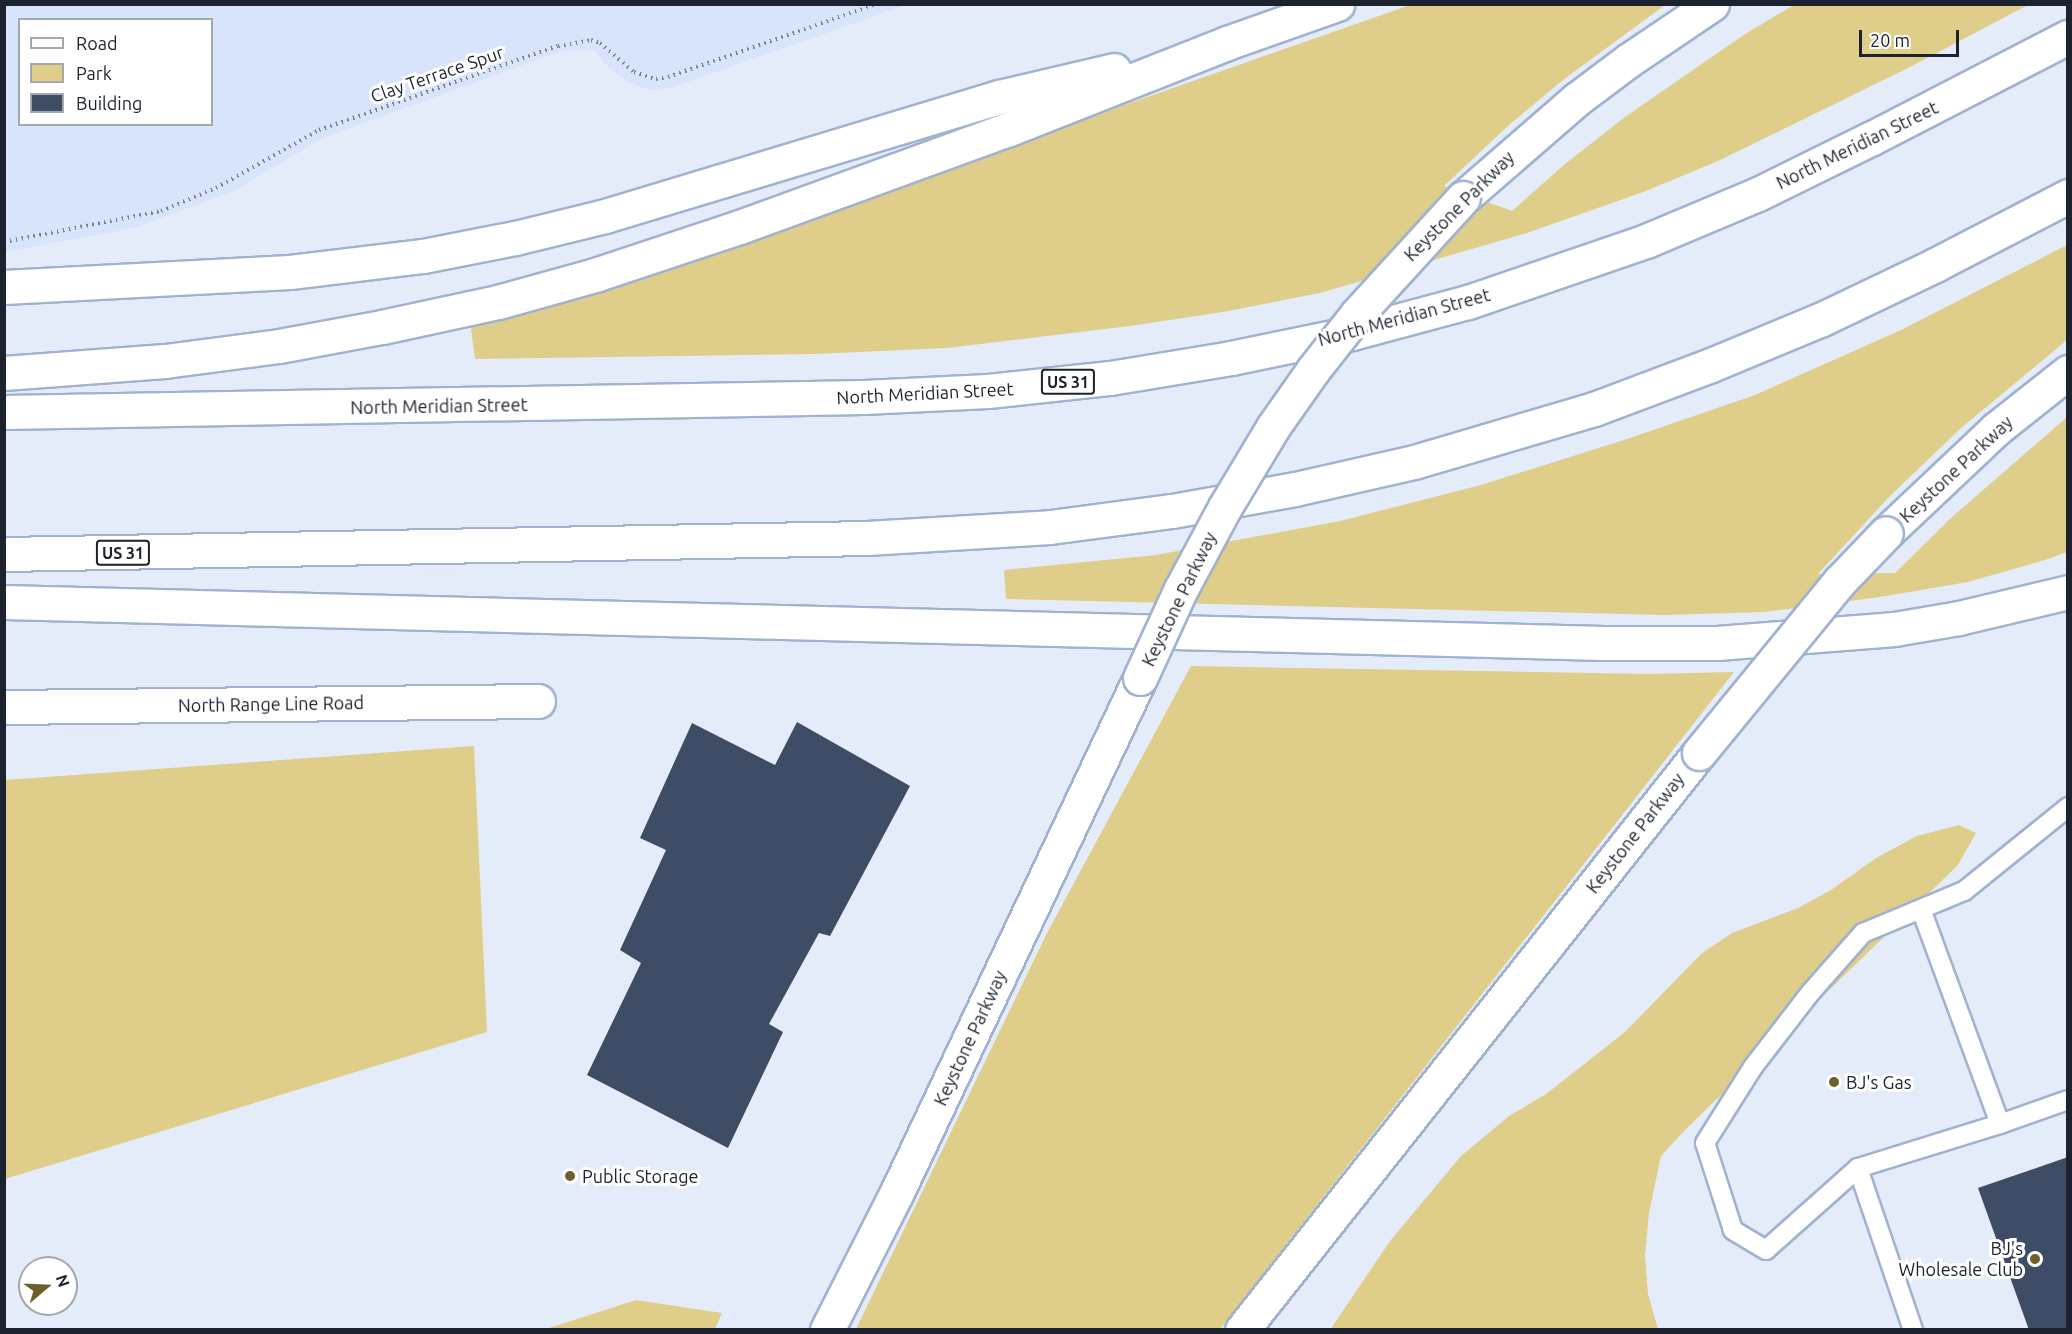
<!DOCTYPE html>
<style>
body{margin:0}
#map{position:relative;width:2072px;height:1334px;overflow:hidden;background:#e5ecf9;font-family:Ubuntu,sans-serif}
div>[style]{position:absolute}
.built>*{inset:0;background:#d7e4fb}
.green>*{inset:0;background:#dfce8a}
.building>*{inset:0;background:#3e4c66}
.path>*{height:4px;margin-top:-2px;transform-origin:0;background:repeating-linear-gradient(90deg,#7c838f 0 1.5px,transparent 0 6px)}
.roads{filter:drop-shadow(2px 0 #a1b2d0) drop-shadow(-2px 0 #a1b2d0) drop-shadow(0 2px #a1b2d0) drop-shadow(0 -2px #a1b2d0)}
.lane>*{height:18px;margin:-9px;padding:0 9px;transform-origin:9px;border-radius:9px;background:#fff}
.street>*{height:33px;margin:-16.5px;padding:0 16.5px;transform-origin:16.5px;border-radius:16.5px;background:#fff}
.highway>*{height:33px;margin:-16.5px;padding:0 16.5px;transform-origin:16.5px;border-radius:16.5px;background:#fff}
.bridges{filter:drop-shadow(2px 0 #a1b2d0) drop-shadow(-2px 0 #a1b2d0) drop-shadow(0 2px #a1b2d0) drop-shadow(0 -2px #a1b2d0)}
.highway-bridge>*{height:33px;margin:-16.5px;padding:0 16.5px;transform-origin:16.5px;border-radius:16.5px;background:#fff}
.dots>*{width:16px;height:16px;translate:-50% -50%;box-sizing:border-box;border:3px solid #fff;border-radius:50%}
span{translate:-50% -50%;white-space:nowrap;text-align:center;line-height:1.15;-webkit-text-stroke:6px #fff;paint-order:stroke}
.shield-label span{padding:2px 4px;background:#fff;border:2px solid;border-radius:4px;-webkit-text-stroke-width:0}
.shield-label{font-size:16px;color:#1c232e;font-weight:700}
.street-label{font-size:18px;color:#1c232e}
.poi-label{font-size:18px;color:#1c232e}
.left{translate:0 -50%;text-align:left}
.right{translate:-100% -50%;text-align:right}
.frame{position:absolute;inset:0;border:6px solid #1c232e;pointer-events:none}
.legend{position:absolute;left:18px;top:18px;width:195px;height:108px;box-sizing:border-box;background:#fff;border:2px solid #a4a7ab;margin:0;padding:8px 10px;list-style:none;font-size:18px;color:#1c232e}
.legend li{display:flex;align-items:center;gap:12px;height:30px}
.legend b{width:30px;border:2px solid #a4a7ab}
.north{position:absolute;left:18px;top:1256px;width:60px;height:60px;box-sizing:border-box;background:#fff;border:2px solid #a4a7ab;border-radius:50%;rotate:71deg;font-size:16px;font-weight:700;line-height:24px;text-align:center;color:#1c232e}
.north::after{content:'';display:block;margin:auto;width:21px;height:27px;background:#6c602d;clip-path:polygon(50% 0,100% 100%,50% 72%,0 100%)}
.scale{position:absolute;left:1859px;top:30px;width:100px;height:27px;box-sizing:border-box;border:3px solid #1c232e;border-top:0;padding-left:8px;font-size:18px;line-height:21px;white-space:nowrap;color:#1c232e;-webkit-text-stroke:4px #fff;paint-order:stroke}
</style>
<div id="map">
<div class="built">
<div style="clip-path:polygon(evenodd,4px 5px,5px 4px,906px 5px,673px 87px,649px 90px,626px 81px,604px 63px,594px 50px,561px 51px,323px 138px,232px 192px,134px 228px,5px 252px,4px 5px,20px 20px,212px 20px,212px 124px,20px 124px,20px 20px)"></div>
</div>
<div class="green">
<div style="clip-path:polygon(1410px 5px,1665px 5px,1563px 80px,1509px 125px,1444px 186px,1512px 211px,1565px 164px,1625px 117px,1745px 34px,1794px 5px,2028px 5px,1910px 67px,1718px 161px,1646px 191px,1527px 233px,1320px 293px,1223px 312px,1130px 326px,947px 348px,814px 354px,475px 359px,470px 321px,1030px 138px)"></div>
<div style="clip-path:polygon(2067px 245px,2067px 340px,1961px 428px,1888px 498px,1818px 574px,1895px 573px,1952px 517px,2067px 417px,2067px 552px,2045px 560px,1968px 582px,1880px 597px,1765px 612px,1664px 615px,1006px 599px,1004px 570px,1156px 555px,1340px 521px,1481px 485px,1627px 439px,1755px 395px,1901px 330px)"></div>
<div style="clip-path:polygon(1191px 666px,1648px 674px,1734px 672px,1220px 1329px,856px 1329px,1047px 933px)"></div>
<div style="clip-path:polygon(474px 746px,487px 1032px,5px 1179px,5px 780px)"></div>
<div style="clip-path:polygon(1959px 825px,1976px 833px,1958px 865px,1685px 1130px,1661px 1156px,1649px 1213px,1645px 1255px,1648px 1294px,1658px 1329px,1330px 1330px,1390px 1241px,1461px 1156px,1509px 1116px,1546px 1094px,1625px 1032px,1701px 954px,1732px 933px,1798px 908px,1831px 890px,1876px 858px,1917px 836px)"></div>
<div style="clip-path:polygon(636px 1300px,722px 1313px,715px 1329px,546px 1329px)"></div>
</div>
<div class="building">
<div style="clip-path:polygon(797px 722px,910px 786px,830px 936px,819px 933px,769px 1024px,783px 1032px,728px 1148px,587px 1075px,641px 963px,620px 950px,666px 850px,640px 838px,692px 723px,775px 765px)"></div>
<div style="clip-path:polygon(2068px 1157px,2068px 1330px,2029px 1330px,1978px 1188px)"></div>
</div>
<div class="path">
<div style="left:4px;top:242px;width:160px;rotate:-11.2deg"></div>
<div style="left:161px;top:211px;width:60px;rotate:-22.7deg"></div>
<div style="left:216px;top:188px;width:118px;rotate:-29.4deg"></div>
<div style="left:319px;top:130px;width:253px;rotate:-19.4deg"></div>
<div style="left:558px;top:46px;width:34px;rotate:-10deg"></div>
<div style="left:591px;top:40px;width:9px;rotate:18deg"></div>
<div style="left:600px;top:43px;width:45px;rotate:40.5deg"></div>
<div style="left:634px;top:72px;width:23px;rotate:18deg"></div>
<div style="left:656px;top:79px;width:12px;rotate:-9deg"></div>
<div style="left:668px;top:77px;width:221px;rotate:-19.3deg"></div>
</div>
<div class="roads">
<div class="lane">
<div style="left:1921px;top:909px;width:229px;rotate:69.8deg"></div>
<div style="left:1858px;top:1168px;width:123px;rotate:138.3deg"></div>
<div style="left:1766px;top:1250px;width:39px;rotate:-149deg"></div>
<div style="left:1733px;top:1230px;width:91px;rotate:-107.8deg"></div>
<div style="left:1705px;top:1143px;width:90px;rotate:-57.7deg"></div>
<div style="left:1753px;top:1067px;width:95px;rotate:-52.3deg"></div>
<div style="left:1811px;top:992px;width:79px;rotate:-48.6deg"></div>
<div style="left:1863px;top:933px;width:109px;rotate:-22.6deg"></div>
<div style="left:1964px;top:891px;width:134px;rotate:-38.9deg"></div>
<div style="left:1913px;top:1330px;width:171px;rotate:-108.8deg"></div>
<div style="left:1858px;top:1168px;width:149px;rotate:-17.2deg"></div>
<div style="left:2000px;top:1124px;width:72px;rotate:-19.4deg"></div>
</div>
<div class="street">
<div style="left:4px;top:707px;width:534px;rotate:-0.64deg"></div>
</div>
<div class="highway">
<div style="left:1463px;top:198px;width:151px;rotate:-41deg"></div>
<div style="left:1577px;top:99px;width:65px;rotate:-36.9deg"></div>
<div style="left:1629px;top:60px;width:100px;rotate:-34deg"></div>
<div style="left:4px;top:287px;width:286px;rotate:-3deg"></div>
<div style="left:290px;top:272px;width:134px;rotate:-6.9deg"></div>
<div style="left:423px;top:256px;width:94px;rotate:-11.1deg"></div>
<div style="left:515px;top:238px;width:93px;rotate:-13.7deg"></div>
<div style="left:605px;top:216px;width:412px;rotate:-16.8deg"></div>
<div style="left:999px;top:97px;width:118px;rotate:-13.2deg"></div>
<div style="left:4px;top:373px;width:161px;rotate:-4.3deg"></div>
<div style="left:165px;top:361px;width:115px;rotate:-7.5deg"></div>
<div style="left:279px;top:346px;width:105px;rotate:-10.5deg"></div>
<div style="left:382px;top:327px;width:119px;rotate:-12.2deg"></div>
<div style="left:498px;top:302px;width:104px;rotate:-15.6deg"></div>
<div style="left:598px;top:274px;width:152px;rotate:-18.4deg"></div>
<div style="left:742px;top:226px;width:284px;rotate:-20deg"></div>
<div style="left:1009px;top:129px;width:234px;rotate:-21.5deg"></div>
<div style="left:1227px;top:43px;width:117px;rotate:-19.5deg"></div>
<div style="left:4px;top:412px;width:860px;rotate:-1deg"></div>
<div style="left:864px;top:397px;width:124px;rotate:-2.8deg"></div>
<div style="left:988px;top:391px;width:123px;rotate:-6.1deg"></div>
<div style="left:1110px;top:378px;width:123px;rotate:-9.4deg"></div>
<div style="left:1231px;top:358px;width:124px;rotate:-11.7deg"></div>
<div style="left:1352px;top:333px;width:120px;rotate:-15deg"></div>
<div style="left:1468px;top:302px;width:188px;rotate:-18.9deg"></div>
<div style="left:1646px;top:241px;width:121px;rotate:-22.8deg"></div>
<div style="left:1758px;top:194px;width:127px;rotate:-26.2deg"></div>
<div style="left:1872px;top:138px;width:220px;rotate:-27.3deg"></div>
<div style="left:1886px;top:533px;width:151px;rotate:-43.4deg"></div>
<div style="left:1996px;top:429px;width:92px;rotate:-38.4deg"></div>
<div style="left:4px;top:554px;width:863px;rotate:-1.06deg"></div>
<div style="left:867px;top:538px;width:183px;rotate:-3.4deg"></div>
<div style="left:1050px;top:527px;width:123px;rotate:-7.5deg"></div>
<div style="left:1172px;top:511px;width:125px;rotate:-10.1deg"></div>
<div style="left:1295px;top:489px;width:122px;rotate:-12.8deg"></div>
<div style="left:1414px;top:462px;width:188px;rotate:-16.4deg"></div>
<div style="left:1594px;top:409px;width:125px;rotate:-20.6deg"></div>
<div style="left:1711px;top:365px;width:120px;rotate:-22.5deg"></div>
<div style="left:1822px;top:319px;width:125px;rotate:-25.5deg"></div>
<div style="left:1935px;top:265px;width:150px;rotate:-27.4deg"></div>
<div style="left:4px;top:602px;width:1600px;rotate:1.47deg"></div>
<div style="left:1603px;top:643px;width:114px"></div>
<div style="left:1717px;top:643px;width:178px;rotate:-4.5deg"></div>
<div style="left:1894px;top:629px;width:66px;rotate:-9.6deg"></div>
<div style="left:1959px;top:618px;width:112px;rotate:-13.4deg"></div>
<div style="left:827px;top:1330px;width:155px;rotate:-63.1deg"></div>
<div style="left:897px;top:1192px;width:569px;rotate:-64.7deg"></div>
<div style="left:1242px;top:1330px;width:736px;rotate:-51.62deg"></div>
</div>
</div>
<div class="bridges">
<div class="highway-bridge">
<div style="left:1140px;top:678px;width:98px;rotate:-65.3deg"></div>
<div style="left:1181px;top:589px;width:93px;rotate:-61.8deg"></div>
<div style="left:1225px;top:507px;width:93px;rotate:-59deg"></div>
<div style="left:1273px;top:427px;width:70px;rotate:-54.9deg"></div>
<div style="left:1313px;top:370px;width:71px;rotate:-51.8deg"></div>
<div style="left:1357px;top:314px;width:157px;rotate:-47.6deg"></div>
<div style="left:1699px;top:753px;width:222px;rotate:-50.7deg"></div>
<div style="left:1840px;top:581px;width:66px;rotate:-46.2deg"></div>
</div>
</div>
<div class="dots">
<div style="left:1834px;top:1082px;background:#6c602d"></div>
<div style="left:570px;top:1176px;background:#6c602d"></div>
<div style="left:2035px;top:1259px;background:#6c602d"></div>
</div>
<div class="shield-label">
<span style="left:1068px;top:382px">US 31</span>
<span style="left:123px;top:553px">US 31</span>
</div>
<div class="street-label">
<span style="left:437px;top:74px;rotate:-19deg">Clay Terrace Spur</span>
<span style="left:1857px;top:145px;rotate:-26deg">North Meridian Street</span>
<span style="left:1459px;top:206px;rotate:-45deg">Keystone Parkway</span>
<span style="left:1404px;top:317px;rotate:-15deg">North Meridian Street</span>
<span style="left:925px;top:393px;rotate:-3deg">North Meridian Street</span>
<span style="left:439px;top:406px;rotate:-1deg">North Meridian Street</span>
<span style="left:1956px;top:469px;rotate:-43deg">Keystone Parkway</span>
<span style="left:1179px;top:599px;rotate:-64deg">Keystone Parkway</span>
<span style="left:271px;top:704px;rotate:-1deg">North Range Line Road</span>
<span style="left:1635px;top:833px;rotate:-52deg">Keystone Parkway</span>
<span style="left:970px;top:1038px;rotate:-65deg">Keystone Parkway</span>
</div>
<div class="poi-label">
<span class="left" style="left:1846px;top:1082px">BJ's Gas</span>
<span class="left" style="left:582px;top:1176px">Public Storage</span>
<span class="right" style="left:2023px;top:1259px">BJ's<br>Wholesale Club</span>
</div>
<div class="frame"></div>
<ul class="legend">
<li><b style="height:8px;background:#fff"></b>Road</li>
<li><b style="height:16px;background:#dfce8a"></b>Park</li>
<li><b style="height:16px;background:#3e4c66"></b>Building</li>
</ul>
<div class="north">N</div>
<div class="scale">20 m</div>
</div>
